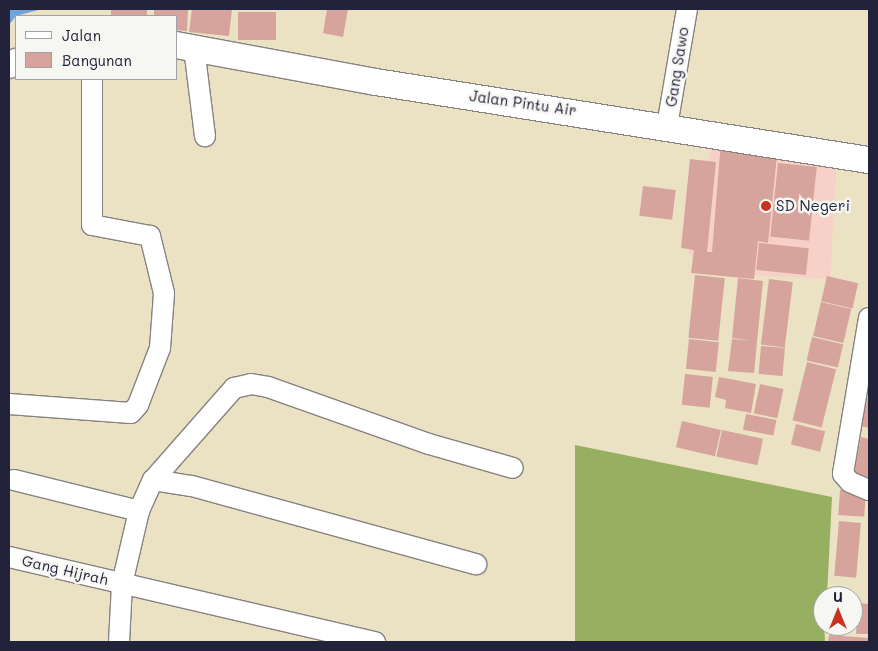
<!DOCTYPE html>
<style>
body{margin:0}
#map{position:relative;width:878px;height:651px;overflow:hidden;background:#ebe2c4;font-family:Mali,sans-serif}
div>[style]{position:absolute}
.built>*{inset:0;background:#f7d1c7}
.forest>*{inset:0;background:#96af60}
.water>*{inset:0;background:#6ea3db}
.building>*{inset:0;background:#d6a49d;transform-origin:0 0}
.roads{filter:drop-shadow(1px 0 #868280) drop-shadow(-1px 0 #868280) drop-shadow(0 1px #868280) drop-shadow(0 -1px #868280)}
.minor>*{height:20px;margin:-10px;padding:0 10px;transform-origin:10px;border-radius:10px;background:#fff}
.tertiary>*{height:26px;margin:-13px;padding:0 13px;transform-origin:13px;border-radius:13px;background:#fff}
.dots>*{width:14px;height:14px;translate:-50% -50%;box-sizing:border-box;border:2px solid #f6f6f2;border-radius:50%}
span{translate:-50% -50%;white-space:nowrap;text-align:center;line-height:1.15;-webkit-text-stroke:5px #f6f6f2;paint-order:stroke}
.street-label{font-size:15px;color:#22223b}
.poi-label{font-size:15px;color:#22223b}
.left{translate:0 -50%;text-align:left}
.frame{position:absolute;inset:0;border:10px solid #22223b;pointer-events:none}
.legend{position:absolute;left:15px;top:15px;width:162px;height:65px;box-sizing:border-box;background:#f6f6f2;border:1px solid #a1a1a9;margin:0;padding:6px 9px;list-style:none;font-size:15px;color:#22223b}
.legend li{display:flex;align-items:center;gap:10px;height:25px}
.legend b{width:25px;border:1px solid #a1a1a9}
.north{position:absolute;left:813px;top:586px;width:50px;height:50px;box-sizing:border-box;background:#f6f6f2;border:1px solid #a1a1a9;border-radius:50%;rotate:0deg;font-size:14px;font-weight:700;line-height:20px;text-align:center;color:#22223b}
.north::after{content:'';display:block;margin:auto;width:18px;height:22px;background:#c8321e;clip-path:polygon(50% 0,100% 100%,50% 72%,0 100%)}
</style>
<div id="map">
<div class="built">
<div style="clip-path:polygon(711px 146px,837px 160px,830px 279px,708px 273px,688px 253px)"></div>
</div>
<div class="forest">
<div style="clip-path:polygon(575px 445px,832px 497px,827px 596px,823px 596px,825px 642px,575px 642px)"></div>
</div>
<div class="water">
<div style="clip-path:polygon(9px 9px,42px 9px,16px 16px,9px 25px)"></div>
</div>
<div class="building">
<div style="left:111px;top:9px;width:36px;height:7px"></div>
<div style="clip-path:polygon(154px 9px,188px 9px,187px 31px,176px 30px,176px 16px,154px 16px)"></div>
<div style="clip-path:polygon(192px 9px,232px 9px,229px 36px,189px 32px)"></div>
<div style="clip-path:polygon(327px 9px,348px 9px,343px 37px,323px 33px)"></div>
<div style="left:238px;top:12px;width:38px;height:28px"></div>
<div style="clip-path:polygon(721px 141px,778px 146px,768px 243px,758px 241px,754px 279px,691px 273px,694px 250px,681px 248px,690px 159px,716px 162px,707px 252px,712px 252px)"></div>
<div style="left:778px;top:163px;width:39px;height:74px;rotate:6deg"></div>
<div style="left:643px;top:186px;width:33px;height:30px;rotate:7deg"></div>
<div style="left:759px;top:243px;width:50px;height:27px;rotate:6deg"></div>
<div style="left:695px;top:275px;width:30px;height:63px;rotate:6deg"></div>
<div style="left:827px;top:276px;width:32px;height:26px;rotate:13deg"></div>
<div style="clip-path:polygon(738px 278px,763px 281px,754px 373px,728px 371px,732px 339px,752px 341px,732px 338px)"></div>
<div style="left:769px;top:279px;width:24px;height:66px;rotate:7deg"></div>
<div style="left:821px;top:302px;width:31px;height:35px;rotate:13deg"></div>
<div style="left:812px;top:337px;width:32px;height:24px;rotate:13deg"></div>
<div style="left:689px;top:339px;width:30px;height:30px;rotate:6deg"></div>
<div style="left:761px;top:346px;width:24px;height:28px;rotate:5deg"></div>
<div style="left:807px;top:362px;width:30px;height:60px;rotate:14deg"></div>
<div style="left:685px;top:374px;width:28px;height:31px;rotate:6deg"></div>
<div style="clip-path:polygon(719px 377px,756px 384px,751px 413px,725px 408px,726px 400px,715px 397px)"></div>
<div style="left:760px;top:384px;width:24px;height:30px;rotate:12deg"></div>
<div style="clip-path:polygon(869px 392px,869px 428px,861px 426px)"></div>
<div style="left:746px;top:414px;width:31px;height:16px;rotate:11deg"></div>
<div style="left:682px;top:421px;width:40px;height:27px;rotate:13deg"></div>
<div style="left:796px;top:424px;width:30px;height:21px;rotate:14deg"></div>
<div style="left:722px;top:430px;width:42px;height:27px;rotate:12deg"></div>
<div style="clip-path:polygon(861px 437px,869px 439px,869px 477px,854px 474px)"></div>
<div style="left:840px;top:490px;width:26px;height:25px;rotate:4deg"></div>
<div style="left:839px;top:521px;width:22px;height:55px;rotate:5deg"></div>
<div style="clip-path:polygon(858px 603px,869px 604px,869px 634px,856px 634px)"></div>
<div style="clip-path:polygon(829px 635px,869px 638px,869px 642px,828px 642px)"></div>
</div>
<div class="roads">
<div class="minor">
<div style="left:194px;top:48px;width:89px;rotate:82.9deg"></div>
<div style="left:667px;top:126px;width:119px;rotate:-80.3deg"></div>
<div style="left:869px;top:318px;width:158px;rotate:99.5deg"></div>
<div style="left:843px;top:474px;width:11px;rotate:49deg"></div>
<div style="left:850px;top:482px;width:21px;rotate:23deg"></div>
<div style="left:9px;top:404px;width:122px;rotate:4.2deg"></div>
<div style="left:131px;top:413px;width:11px;rotate:-49deg"></div>
<div style="left:138px;top:405px;width:61px;rotate:-68.9deg"></div>
<div style="left:160px;top:348px;width:55px;rotate:-85.8deg"></div>
<div style="left:164px;top:293px;width:59px;rotate:-103.8deg"></div>
<div style="left:150px;top:236px;width:59px;rotate:-169.3deg"></div>
<div style="left:92px;top:225px;width:146px;rotate:-90deg"></div>
<div style="left:14px;top:480px;width:129px;rotate:13.9deg"></div>
<div style="left:153px;top:480px;width:39px;rotate:9deg"></div>
<div style="left:192px;top:486px;width:295px;rotate:15.4deg"></div>
<div style="left:9px;top:557px;width:376px;rotate:13.1deg"></div>
<div style="left:119px;top:642px;width:58px;rotate:-87deg"></div>
<div style="left:122px;top:584px;width:75px;rotate:-76.9deg"></div>
<div style="left:139px;top:511px;width:34px;rotate:-66deg"></div>
<div style="left:153px;top:480px;width:123px;rotate:-48.6deg"></div>
<div style="left:234px;top:388px;width:17px;rotate:-13deg"></div>
<div style="left:251px;top:384px;width:17px;rotate:10deg"></div>
<div style="left:268px;top:387px;width:171px;rotate:19.5deg"></div>
<div style="left:429px;top:444px;width:87px;rotate:15.9deg"></div>
</div>
<div class="tertiary">
<div style="left:176px;top:45px;width:203px;rotate:10.5deg"></div>
<div style="left:376px;top:82px;width:499px;rotate:9deg"></div>
<div style="left:9px;top:65px;width:8px;rotate:-23deg"></div>
</div>
</div>
<div class="dots">
<div style="left:766px;top:206px;background:#c8321e"></div>
</div>
<div class="street-label">
<span style="left:677px;top:67px;rotate:-81deg">Gang Sawo</span>
<span style="left:523px;top:103px;rotate:8deg">Jalan Pintu Air</span>
<span style="left:65px;top:570px;rotate:13deg">Gang Hijrah</span>
</div>
<div class="poi-label">
<span class="left" style="left:776px;top:206px">SD Negeri</span>
</div>
<div class="frame"></div>
<ul class="legend">
<li><b style="height:6px;background:#fff"></b>Jalan</li>
<li><b style="height:14px;background:#d6a49d"></b>Bangunan</li>
</ul>
<div class="north">U</div>
</div>
